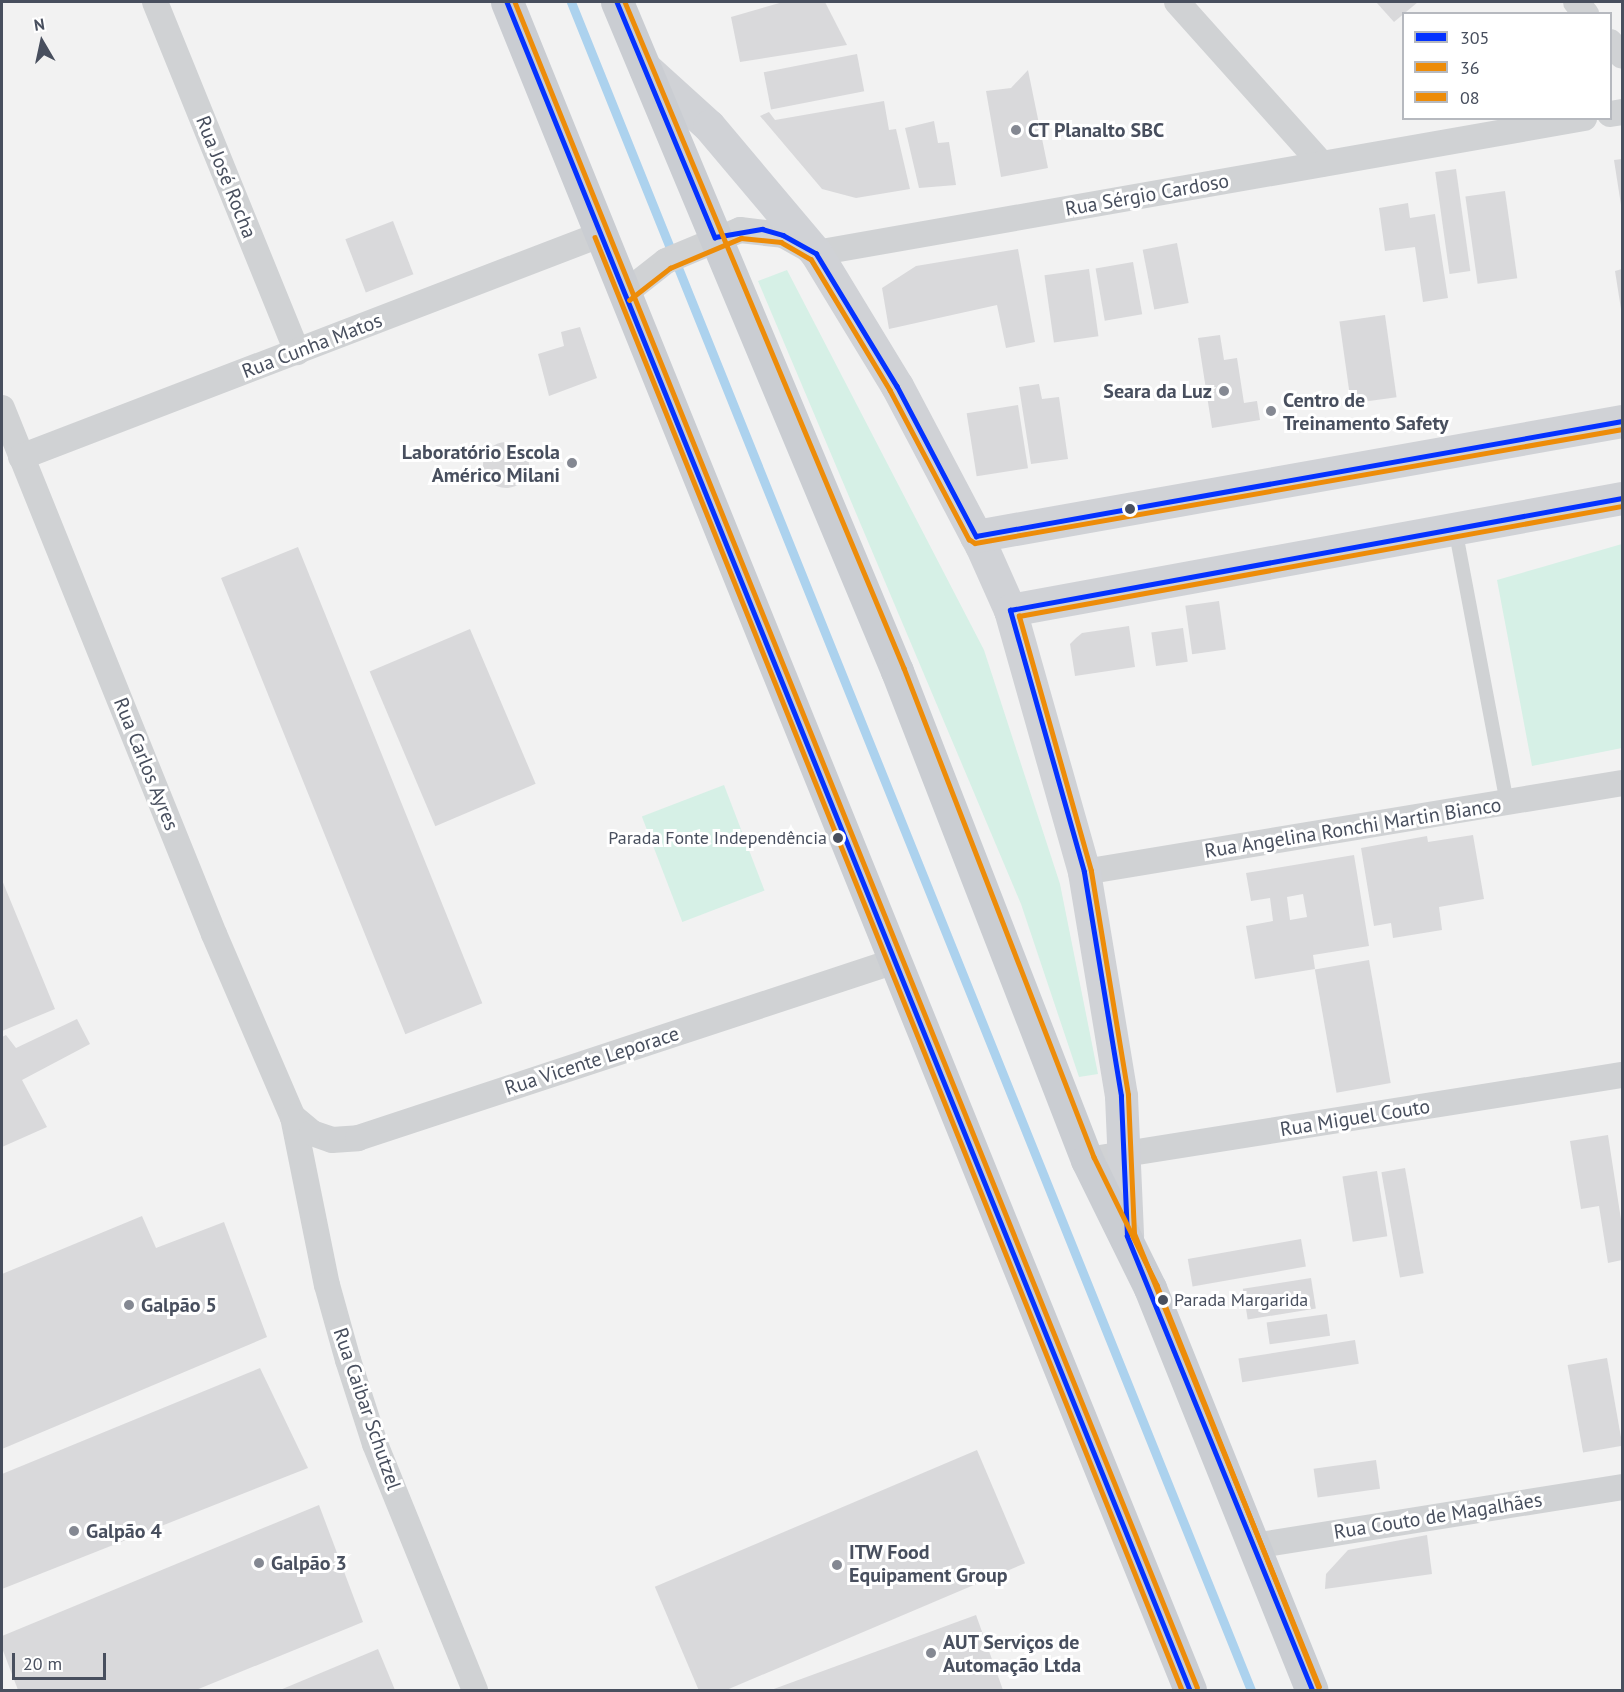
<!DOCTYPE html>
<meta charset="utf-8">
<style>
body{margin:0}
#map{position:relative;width:1624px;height:1692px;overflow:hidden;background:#f2f2f2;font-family:"PT Sans",sans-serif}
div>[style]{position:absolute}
.green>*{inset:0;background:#d6f0e6;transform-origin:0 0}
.stream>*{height:9px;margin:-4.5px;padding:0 4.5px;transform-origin:4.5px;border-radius:4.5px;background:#acd2ee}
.building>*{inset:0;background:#d9d9db;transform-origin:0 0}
.round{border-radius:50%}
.lane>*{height:14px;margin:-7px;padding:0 7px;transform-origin:7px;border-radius:7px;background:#d0d2d4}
.street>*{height:26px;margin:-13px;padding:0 13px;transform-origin:13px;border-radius:13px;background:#d0d2d4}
.secondary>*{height:33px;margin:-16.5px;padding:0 16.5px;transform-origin:16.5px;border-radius:16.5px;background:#d0d2d6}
.primary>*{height:33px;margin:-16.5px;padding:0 16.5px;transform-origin:16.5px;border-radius:16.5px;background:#cacdd2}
.bus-1>*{height:4.5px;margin:-2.25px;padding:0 2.25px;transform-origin:2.25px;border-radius:2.25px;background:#0432ff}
.bus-2>*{height:4.5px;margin:-2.25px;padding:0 2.25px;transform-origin:2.25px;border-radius:2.25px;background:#ed8c09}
.bus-3>*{height:4.5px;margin:-2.25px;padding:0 2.25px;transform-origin:2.25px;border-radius:2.25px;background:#ed8c09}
.dots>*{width:16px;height:16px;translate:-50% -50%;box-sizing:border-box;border:3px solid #fff;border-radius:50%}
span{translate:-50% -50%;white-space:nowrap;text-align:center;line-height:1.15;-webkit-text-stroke:6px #fff;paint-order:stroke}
.bus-label{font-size:18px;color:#484f5e}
.right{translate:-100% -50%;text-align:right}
.left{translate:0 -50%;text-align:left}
.poi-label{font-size:20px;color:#484f5e;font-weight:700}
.street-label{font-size:20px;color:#484f5e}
.frame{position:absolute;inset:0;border:3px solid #484f5e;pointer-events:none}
.legend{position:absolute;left:1402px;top:12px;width:210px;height:108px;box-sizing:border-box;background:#fff;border:2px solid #b6b9bf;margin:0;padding:8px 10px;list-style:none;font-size:18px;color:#484f5e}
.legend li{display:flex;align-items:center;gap:12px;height:30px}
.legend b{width:30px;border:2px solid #b6b9bf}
.north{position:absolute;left:12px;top:12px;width:60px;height:60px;-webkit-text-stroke:4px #fff;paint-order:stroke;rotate:351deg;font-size:16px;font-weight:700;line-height:24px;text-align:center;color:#484f5e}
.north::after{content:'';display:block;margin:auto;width:21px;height:27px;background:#484f5e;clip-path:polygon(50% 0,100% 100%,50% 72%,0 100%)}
.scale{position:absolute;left:12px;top:1653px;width:94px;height:27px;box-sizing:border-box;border:3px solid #484f5e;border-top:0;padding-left:8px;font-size:18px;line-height:21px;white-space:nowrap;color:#484f5e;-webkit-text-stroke:4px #fff;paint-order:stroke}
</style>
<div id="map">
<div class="green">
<div style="clip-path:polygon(787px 270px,984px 650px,1060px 884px,1098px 1074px,1079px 1077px,1021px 904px,758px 281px)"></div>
<div style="clip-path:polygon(1622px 544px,1622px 748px,1532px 766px,1497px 580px)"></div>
<div style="left:724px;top:785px;width:113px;height:88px;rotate:69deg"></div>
</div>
<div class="stream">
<div style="left:571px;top:2px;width:1820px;rotate:68.06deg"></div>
</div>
<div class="building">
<div style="clip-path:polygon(783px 2px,825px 2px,847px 45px,740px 62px,731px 17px)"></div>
<div style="clip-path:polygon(1376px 2px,1418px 2px,1394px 22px)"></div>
<div style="left:857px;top:54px;width:38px;height:95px;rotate:79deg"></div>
<div style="clip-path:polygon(1028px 70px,1048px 168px,1001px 177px,986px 91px,1011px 88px)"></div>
<div style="clip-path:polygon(884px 101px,889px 130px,896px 129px,910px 189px,856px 198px,822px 189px,760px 116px,769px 112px,775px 120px)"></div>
<div style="clip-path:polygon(934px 121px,938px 143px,949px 142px,956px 185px,919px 188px,905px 128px)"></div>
<div style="clip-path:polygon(1622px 159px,1622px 205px,1621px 205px,1614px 160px)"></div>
<div style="left:1456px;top:169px;width:103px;height:21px;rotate:82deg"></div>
<div style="left:1505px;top:191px;width:88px;height:40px;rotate:82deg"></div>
<div style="clip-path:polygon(1408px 203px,1410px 218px,1435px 214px,1448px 298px,1423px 302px,1415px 247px,1385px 251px,1379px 208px)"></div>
<div style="left:393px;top:221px;width:57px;height:51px;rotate:69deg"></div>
<div style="left:1177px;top:243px;width:61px;height:35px;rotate:79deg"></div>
<div style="clip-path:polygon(1018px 249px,1035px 342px,1006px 348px,997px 305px,889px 329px,882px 288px,916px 266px)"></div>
<div style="left:1133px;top:262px;width:53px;height:38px;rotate:80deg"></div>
<div style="left:1089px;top:269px;width:68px;height:45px;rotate:82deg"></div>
<div style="clip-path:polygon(1622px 269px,1622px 308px,1621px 309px,1615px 271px)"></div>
<div style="left:1385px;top:315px;width:83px;height:46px;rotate:82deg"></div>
<div style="clip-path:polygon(580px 327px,597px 378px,549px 396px,538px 354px,564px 346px,561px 332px)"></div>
<div style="clip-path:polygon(1220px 335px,1224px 360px,1237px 358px,1244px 403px,1257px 401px,1260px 420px,1212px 428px,1198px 338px)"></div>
<div style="clip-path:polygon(1039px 384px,1042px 399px,1059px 397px,1068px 459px,1031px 464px,1019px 387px)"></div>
<div style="left:1018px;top:405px;width:64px;height:52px;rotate:81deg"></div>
<div class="round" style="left:483px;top:442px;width:46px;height:46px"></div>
<div style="left:298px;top:547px;width:492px;height:83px;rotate:68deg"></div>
<div style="left:1219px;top:601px;width:49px;height:34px;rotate:82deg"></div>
<div style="clip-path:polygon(1129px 626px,1135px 667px,1075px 676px,1070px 644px,1076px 638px,1082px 633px)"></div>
<div style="left:1183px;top:628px;width:34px;height:32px;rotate:82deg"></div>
<div style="left:470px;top:629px;width:168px;height:109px;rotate:67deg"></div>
<div style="clip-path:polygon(1473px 835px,1484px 899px,1439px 907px,1442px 930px,1393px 938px,1391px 923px,1374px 926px,1361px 848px,1427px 836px,1428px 842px)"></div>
<div style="clip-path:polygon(evenodd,1354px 855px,1369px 946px,1313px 955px,1315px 969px,1255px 979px,1246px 926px,1273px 921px,1270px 898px,1251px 901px,1246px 873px,1354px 855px,1303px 894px,1307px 917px,1290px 920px,1287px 897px,1303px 894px)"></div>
<div style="clip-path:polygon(2px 880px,55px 1009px,2px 1031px)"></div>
<div style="left:1369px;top:960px;width:125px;height:55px;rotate:80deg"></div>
<div style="clip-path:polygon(77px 1019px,90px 1044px,22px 1080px,47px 1127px,2px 1147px,2px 1037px,6px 1035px,16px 1048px)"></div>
<div style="clip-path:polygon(1608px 1135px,1622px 1226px,1622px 1260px,1608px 1263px,1599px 1206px,1581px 1209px,1570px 1141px)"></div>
<div style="left:1405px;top:1168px;width:107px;height:24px;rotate:80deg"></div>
<div style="left:1377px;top:1171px;width:66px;height:35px;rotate:81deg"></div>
<div style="clip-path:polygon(142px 1216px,156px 1248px,224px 1222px,267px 1337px,2px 1449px,2px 1274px)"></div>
<div style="left:1301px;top:1239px;width:28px;height:115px;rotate:80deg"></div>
<div style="left:1311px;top:1278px;width:31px;height:69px;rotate:81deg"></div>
<div style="left:1327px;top:1314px;width:22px;height:61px;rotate:82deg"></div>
<div style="left:1355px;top:1340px;width:24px;height:118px;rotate:81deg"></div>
<div style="left:1607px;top:1358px;width:89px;height:40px;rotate:80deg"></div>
<div style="clip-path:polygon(260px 1368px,308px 1468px,2px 1589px,2px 1474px)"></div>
<div style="left:977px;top:1450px;width:123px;height:350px;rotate:67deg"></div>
<div style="left:1376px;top:1460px;width:29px;height:63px;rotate:82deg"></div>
<div style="clip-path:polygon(319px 1505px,363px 1622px,196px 1690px,18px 1690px,2px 1648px,2px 1636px)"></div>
<div style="clip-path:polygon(1427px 1535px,1432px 1574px,1325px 1589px,1326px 1574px,1348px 1550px)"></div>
<div style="clip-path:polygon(976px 1615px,1003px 1690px,771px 1690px)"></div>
<div style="clip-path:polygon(378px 1649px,395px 1690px,280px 1690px)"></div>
</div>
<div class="lane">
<div style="left:1455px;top:528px;width:279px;rotate:79.3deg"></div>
</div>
<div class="street">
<div style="left:155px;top:2px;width:378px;rotate:67.9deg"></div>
<div style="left:1177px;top:2px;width:217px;rotate:48.2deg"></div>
<div style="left:1576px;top:2px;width:16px;rotate:50deg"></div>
<div style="left:1610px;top:42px;width:18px;rotate:49deg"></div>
<div style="left:1610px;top:114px;width:12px;rotate:-9deg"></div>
<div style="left:624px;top:294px;width:53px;rotate:-38.2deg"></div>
<div style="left:666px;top:261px;width:80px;rotate:-22.7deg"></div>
<div style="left:740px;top:230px;width:43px;rotate:6.6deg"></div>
<div style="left:783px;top:235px;width:38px;rotate:29deg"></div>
<div style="left:816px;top:253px;width:780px;rotate:-9.97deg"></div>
<div style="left:2px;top:408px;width:567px;rotate:68.05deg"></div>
<div style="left:214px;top:934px;width:199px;rotate:66.7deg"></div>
<div style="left:293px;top:1117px;width:171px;rotate:78.6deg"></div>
<div style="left:327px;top:1285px;width:78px;rotate:74.4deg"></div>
<div style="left:348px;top:1360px;width:88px;rotate:72.2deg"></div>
<div style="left:375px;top:1444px;width:266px;rotate:67.9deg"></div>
<div style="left:21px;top:457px;width:622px;rotate:-21deg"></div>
<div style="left:1084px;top:872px;width:545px;rotate:-9.39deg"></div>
<div style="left:293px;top:1117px;width:25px;rotate:40deg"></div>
<div style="left:312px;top:1133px;width:21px;rotate:19deg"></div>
<div style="left:332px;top:1140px;width:26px;rotate:-4deg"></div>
<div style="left:358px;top:1138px;width:565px;rotate:-18.24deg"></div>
<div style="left:1087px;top:1160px;width:542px;rotate:-9.03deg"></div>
<div style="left:1254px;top:1546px;width:373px;rotate:-9.1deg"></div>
</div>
<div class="secondary">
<div style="left:645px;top:68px;width:86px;rotate:42.2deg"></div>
<div style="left:709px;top:126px;width:166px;rotate:49.9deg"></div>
<div style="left:816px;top:253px;width:156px;rotate:58.7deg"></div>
<div style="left:897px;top:386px;width:180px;rotate:62.2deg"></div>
<div style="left:981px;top:545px;width:71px;rotate:66deg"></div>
<div style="left:1010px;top:610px;width:272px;rotate:74.2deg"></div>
<div style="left:1084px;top:872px;width:227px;rotate:80.6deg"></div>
<div style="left:1121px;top:1096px;width:140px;rotate:87.5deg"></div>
<div style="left:976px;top:536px;width:656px;rotate:-10.09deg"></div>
<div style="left:1010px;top:610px;width:622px;rotate:-10.37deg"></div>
</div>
<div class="primary">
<div style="left:507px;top:2px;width:1821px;rotate:67.97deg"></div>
<div style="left:617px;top:2px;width:725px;rotate:67.29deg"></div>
<div style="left:897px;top:671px;width:525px;rotate:68.77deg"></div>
<div style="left:1087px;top:1160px;width:143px;rotate:63.8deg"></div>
<div style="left:1150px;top:1288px;width:433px;rotate:68.1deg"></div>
</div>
<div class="bus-1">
<div style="left:507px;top:2px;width:1821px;rotate:67.97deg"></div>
<div style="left:617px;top:2px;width:255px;rotate:67.4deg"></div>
<div style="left:715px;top:237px;width:48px;rotate:-9.7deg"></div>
<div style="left:762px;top:229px;width:22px;rotate:16deg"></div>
<div style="left:783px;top:235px;width:38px;rotate:29deg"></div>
<div style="left:816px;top:253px;width:156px;rotate:58.7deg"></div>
<div style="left:897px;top:386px;width:170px;rotate:62.2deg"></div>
<div style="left:976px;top:536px;width:656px;rotate:-10.09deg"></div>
<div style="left:1312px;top:1690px;width:490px;rotate:-112.2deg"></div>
<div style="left:1127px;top:1236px;width:140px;rotate:-92.5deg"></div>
<div style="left:1121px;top:1096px;width:227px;rotate:-99.4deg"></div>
<div style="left:1084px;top:872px;width:272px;rotate:-105.8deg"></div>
<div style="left:1010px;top:610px;width:622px;rotate:-10.37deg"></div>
</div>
<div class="bus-2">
<div style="left:595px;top:237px;width:1567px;rotate:68deg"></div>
<div style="left:629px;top:300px;width:52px;rotate:-38deg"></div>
<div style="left:670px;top:268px;width:77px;rotate:-22.9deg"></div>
<div style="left:741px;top:238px;width:40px;rotate:5.7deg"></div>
<div style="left:781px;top:242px;width:34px;rotate:30deg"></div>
<div style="left:811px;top:259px;width:153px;rotate:58.9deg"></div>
<div style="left:890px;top:390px;width:169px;rotate:62.1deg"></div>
<div style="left:969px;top:539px;width:7px;rotate:34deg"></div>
<div style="left:975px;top:543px;width:657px;rotate:-9.99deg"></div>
<div style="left:1319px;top:1687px;width:489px;rotate:-112.2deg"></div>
<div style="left:1134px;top:1234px;width:139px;rotate:-92.5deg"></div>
<div style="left:1128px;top:1095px;width:227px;rotate:-99.4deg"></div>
<div style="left:1091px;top:871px;width:265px;rotate:-105.8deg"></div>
<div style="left:1019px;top:616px;width:613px;rotate:-10.34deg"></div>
</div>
<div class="bus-3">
<div style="left:515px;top:2px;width:1818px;rotate:67.96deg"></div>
<div style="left:625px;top:2px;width:722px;rotate:67.27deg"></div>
<div style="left:904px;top:668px;width:525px;rotate:68.77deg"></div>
<div style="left:1094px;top:1157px;width:143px;rotate:63.8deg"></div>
<div style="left:1157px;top:1285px;width:433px;rotate:68.1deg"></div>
</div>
<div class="dots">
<div style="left:1016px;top:130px;background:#848892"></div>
<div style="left:1224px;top:391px;background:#848892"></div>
<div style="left:1271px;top:411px;background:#848892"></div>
<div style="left:572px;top:463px;background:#848892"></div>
<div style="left:1130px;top:509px;background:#484f5e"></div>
<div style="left:838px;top:838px;background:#484f5e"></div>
<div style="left:1163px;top:1300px;background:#484f5e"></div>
<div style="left:129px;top:1305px;background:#848892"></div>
<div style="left:74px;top:1531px;background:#848892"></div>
<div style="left:259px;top:1563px;background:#848892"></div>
<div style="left:837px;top:1565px;background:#848892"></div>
<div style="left:931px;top:1653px;background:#848892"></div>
</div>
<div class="bus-label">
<span class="right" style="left:827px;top:838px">Parada Fonte Independência</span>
<span class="left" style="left:1174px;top:1300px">Parada Margarida</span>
</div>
<div class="poi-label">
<span class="left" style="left:1028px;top:130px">CT Planalto SBC</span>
<span class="right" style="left:1212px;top:391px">Seara da Luz</span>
<span class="left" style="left:1283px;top:412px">Centro de<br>Treinamento Safety</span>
<span class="right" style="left:560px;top:464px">Laboratório Escola<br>Américo Milani</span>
<span class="left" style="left:141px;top:1305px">Galpão 5</span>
<span class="left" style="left:86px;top:1531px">Galpão 4</span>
<span class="left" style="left:849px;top:1564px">ITW Food<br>Equipament Group</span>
<span class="left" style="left:271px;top:1563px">Galpão 3</span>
<span class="left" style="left:943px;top:1654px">AUT Serviços de<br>Automação Ltda</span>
</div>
<div class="street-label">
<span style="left:226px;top:177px;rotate:68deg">Rua José Rocha</span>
<span style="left:1147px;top:195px;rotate:-10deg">Rua Sérgio Cardoso</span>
<span style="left:312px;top:346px;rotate:-21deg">Rua Cunha Matos</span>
<span style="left:146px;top:764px;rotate:68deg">Rua Carlos Ayres</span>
<span style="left:1353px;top:828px;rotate:-9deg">Rua Angelina Ronchi Martin Bianco</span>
<span style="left:592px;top:1061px;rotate:-18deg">Rua Vicente Leporace</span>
<span style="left:1355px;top:1118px;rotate:-9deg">Rua Miguel Couto</span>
<span style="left:367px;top:1409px;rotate:71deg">Rua Caibar Schutzel</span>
<span style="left:1438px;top:1516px;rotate:-9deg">Rua Couto de Magalhães</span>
</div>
<div class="frame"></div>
<ul class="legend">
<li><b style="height:8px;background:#0432ff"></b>305</li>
<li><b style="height:8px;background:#ed8c09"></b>36</li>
<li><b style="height:8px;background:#ed8c09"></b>08</li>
</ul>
<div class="north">N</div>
<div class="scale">20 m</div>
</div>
